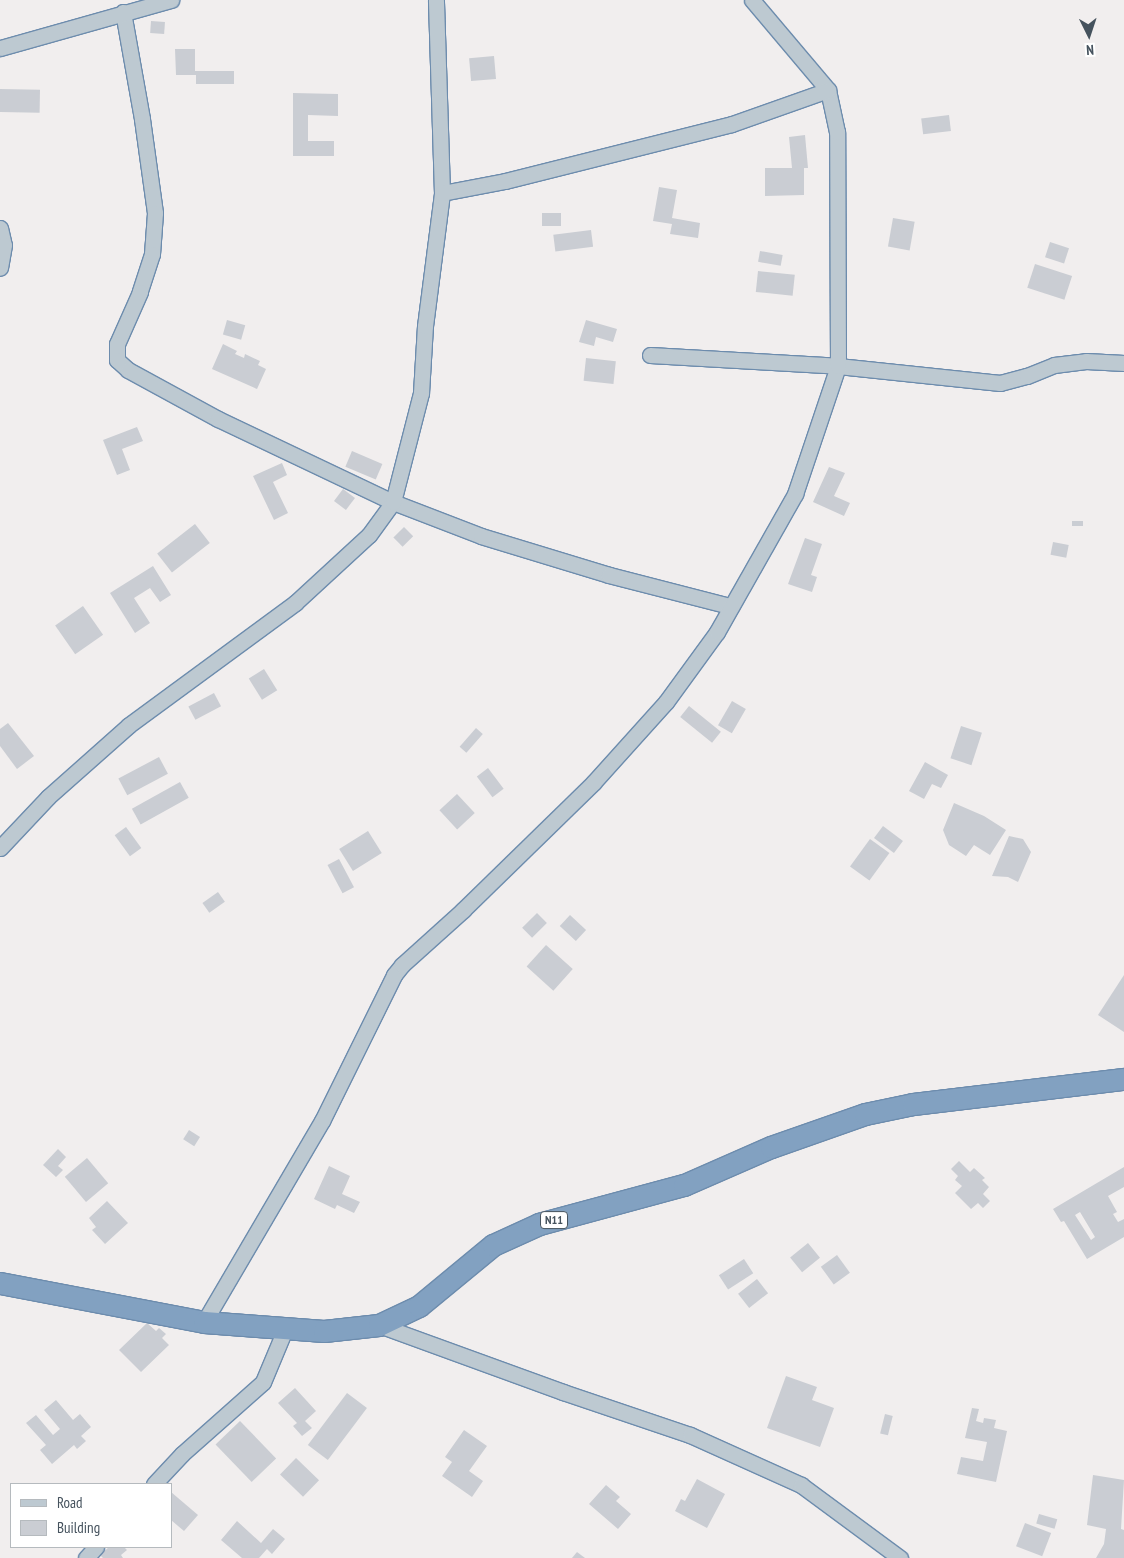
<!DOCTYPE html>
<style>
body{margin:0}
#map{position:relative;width:1124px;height:1558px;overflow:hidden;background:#f1eeee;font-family:"PT Sans Narrow",sans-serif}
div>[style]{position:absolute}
.building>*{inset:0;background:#cacdd3;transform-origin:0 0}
.roads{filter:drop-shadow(1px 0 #6d8cad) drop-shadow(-1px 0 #6d8cad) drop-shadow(0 1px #6d8cad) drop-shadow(0 -1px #6d8cad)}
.minor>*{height:15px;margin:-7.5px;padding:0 7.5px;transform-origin:7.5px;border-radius:7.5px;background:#bdc9d1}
.highway>*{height:21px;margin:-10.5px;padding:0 10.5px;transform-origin:10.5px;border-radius:10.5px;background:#82a1c1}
span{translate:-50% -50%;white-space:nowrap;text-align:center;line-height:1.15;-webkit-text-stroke:4.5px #fff;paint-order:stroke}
.shield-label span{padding:1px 4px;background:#fff;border:1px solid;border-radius:4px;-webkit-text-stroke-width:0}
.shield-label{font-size:12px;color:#45525d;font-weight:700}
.legend{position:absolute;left:10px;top:1483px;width:162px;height:65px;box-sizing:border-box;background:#fff;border:1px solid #b5babe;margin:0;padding:6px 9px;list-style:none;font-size:15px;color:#45525d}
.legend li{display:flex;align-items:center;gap:10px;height:25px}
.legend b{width:25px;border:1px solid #b5babe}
.north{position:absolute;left:1064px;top:10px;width:50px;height:50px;-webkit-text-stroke:4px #fff;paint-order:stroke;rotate:176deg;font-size:14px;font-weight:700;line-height:20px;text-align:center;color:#45525d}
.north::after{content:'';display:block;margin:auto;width:18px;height:22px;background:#45525d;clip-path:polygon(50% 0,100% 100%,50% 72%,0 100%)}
</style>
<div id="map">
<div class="building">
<div style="left:151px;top:21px;width:14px;height:12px;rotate:4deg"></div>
<div style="clip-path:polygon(175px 49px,195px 49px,195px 71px,234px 71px,234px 84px,196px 84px,196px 75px,176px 75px)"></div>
<div style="left:494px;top:56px;width:23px;height:25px;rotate:85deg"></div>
<div style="left:0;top:89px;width:40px;height:23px;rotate:1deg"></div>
<div style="clip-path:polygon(293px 93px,338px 94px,338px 116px,308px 115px,308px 141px,334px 141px,334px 156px,293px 156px)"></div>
<div style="left:949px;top:115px;width:16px;height:28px;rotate:83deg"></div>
<div style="clip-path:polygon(805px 135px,808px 168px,804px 168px,804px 195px,765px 196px,765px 168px,792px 168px,789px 137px)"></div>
<div style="clip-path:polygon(659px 187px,677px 190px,672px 218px,700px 223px,698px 238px,670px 234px,672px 224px,653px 221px)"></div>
<div style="left:542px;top:213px;width:19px;height:13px"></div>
<div style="left:893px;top:218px;width:22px;height:29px;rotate:10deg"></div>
<div style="left:591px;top:230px;width:17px;height:38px;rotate:83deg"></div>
<div style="left:1050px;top:242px;width:20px;height:16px;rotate:18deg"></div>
<div style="left:760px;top:251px;width:23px;height:11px;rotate:10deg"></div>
<div style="left:1035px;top:264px;width:39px;height:25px;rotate:18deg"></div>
<div style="left:758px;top:271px;width:37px;height:21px;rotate:6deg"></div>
<div style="left:227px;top:320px;width:19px;height:15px;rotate:16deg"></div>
<div style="clip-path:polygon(586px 320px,617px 329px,613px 342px,596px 337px,594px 346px,579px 342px)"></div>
<div style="clip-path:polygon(223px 344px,237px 351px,235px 354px,244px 358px,245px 354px,260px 361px,258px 365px,266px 369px,257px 389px,212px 369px)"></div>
<div style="left:586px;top:358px;width:30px;height:23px;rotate:6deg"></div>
<div style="clip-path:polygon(137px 427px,143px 441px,122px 449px,130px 470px,117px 475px,103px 440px)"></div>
<div style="left:352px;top:451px;width:33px;height:17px;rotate:23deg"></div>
<div style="clip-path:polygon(282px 463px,287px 475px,273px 482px,288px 513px,274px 520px,253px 476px)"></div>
<div style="clip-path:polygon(829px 467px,845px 473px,834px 496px,850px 503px,844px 516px,813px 502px)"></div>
<div style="left:343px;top:489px;width:15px;height:15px;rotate:37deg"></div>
<div style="left:1072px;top:521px;width:11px;height:5px"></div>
<div style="left:195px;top:524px;width:24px;height:48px;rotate:52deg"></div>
<div style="left:404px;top:527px;width:13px;height:15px;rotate:45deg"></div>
<div style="clip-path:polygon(805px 538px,822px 544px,811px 575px,817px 577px,812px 592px,788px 584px)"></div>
<div style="left:1053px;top:542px;width:16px;height:13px;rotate:11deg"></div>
<div style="clip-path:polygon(153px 566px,171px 595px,160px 602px,150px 588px,134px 598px,150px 623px,135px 633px,110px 593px)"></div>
<div style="left:83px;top:606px;width:35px;height:34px;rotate:55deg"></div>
<div style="left:264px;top:669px;width:25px;height:18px;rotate:58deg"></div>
<div style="left:214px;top:693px;width:15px;height:29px;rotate:62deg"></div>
<div style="left:732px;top:701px;width:16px;height:28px;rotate:30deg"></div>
<div style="left:689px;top:706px;width:41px;height:14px;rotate:39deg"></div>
<div style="clip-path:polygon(8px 723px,34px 756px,17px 769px,0 746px,0 729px)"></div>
<div style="left:961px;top:726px;width:22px;height:34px;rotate:18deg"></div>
<div style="left:476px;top:728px;width:9px;height:25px;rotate:41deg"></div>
<div style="left:159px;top:757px;width:19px;height:46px;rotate:62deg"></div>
<div style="clip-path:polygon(925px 762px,948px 775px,941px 788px,932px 784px,924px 799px,909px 791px)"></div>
<div style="left:488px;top:768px;width:26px;height:14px;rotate:53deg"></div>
<div style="left:180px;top:782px;width:18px;height:55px;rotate:61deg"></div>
<div style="left:457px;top:794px;width:26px;height:24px;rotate:47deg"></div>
<div style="clip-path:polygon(954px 803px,984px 816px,1006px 830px,990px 855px,974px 845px,966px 856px,949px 845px,943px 830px)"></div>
<div style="left:883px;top:826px;width:25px;height:15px;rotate:37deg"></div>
<div style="left:126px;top:827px;width:26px;height:14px;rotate:54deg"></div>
<div style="left:368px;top:831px;width:26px;height:34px;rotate:58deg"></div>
<div style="clip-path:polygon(1009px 836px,1023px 839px,1031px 852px,1018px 882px,1008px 877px,992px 876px)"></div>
<div style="left:870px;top:839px;width:24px;height:34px;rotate:36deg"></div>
<div style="left:339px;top:859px;width:32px;height:13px;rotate:62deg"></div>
<div style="left:218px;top:892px;width:12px;height:19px;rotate:55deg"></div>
<div style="left:537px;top:913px;width:14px;height:21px;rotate:45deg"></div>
<div style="left:570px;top:915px;width:22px;height:15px;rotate:43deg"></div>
<div style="left:546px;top:945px;width:36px;height:29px;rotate:42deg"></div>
<div style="clip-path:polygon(1124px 975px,1124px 1032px,1098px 1015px)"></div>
<div style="left:189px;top:1130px;width:13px;height:11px;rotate:32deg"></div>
<div style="clip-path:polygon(58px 1149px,66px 1157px,58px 1166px,63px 1170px,56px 1177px,43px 1165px)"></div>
<div style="left:87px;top:1158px;width:33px;height:29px;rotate:50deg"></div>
<div style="clip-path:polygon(959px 1161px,970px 1172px,974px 1168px,985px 1178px,982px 1180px,989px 1187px,983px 1194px,990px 1201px,983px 1208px,978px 1203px,971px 1209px,955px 1193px,962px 1186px,955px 1180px,958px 1176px,951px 1169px)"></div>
<div style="clip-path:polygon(329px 1166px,350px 1176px,342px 1194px,360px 1202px,354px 1213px,337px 1205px,335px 1209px,314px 1199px)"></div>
<div style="clip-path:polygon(evenodd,1124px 1167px,1124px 1187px,1108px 1196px,1117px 1212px,1113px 1214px,1118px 1222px,1124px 1219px,1124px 1237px,1087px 1259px,1064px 1221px,1061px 1222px,1053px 1209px,1124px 1167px,1080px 1212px,1095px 1237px,1091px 1240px,1075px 1215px,1080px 1212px)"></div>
<div style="clip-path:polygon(107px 1201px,128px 1223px,105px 1244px,92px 1230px,96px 1227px,89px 1218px)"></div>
<div style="left:808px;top:1243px;width:19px;height:23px;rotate:51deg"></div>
<div style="left:837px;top:1255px;width:22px;height:20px;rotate:54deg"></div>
<div style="left:744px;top:1259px;width:17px;height:30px;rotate:57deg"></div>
<div style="left:757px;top:1279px;width:18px;height:24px;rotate:52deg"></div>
<div style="clip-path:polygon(147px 1323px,156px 1331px,159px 1328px,166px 1334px,162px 1338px,169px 1345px,141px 1372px,119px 1350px)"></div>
<div style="clip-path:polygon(786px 1376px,817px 1387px,812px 1400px,834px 1408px,820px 1447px,767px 1428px)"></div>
<div style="clip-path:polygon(295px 1388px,316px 1411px,305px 1421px,312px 1428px,302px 1436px,293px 1426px,297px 1423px,278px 1403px)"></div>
<div style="left:347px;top:1393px;width:25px;height:65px;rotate:37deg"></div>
<div style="clip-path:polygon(56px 1400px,73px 1420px,80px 1414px,91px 1427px,81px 1436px,86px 1441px,77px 1449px,74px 1445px,52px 1464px,40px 1450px,46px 1445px,26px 1423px,36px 1415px,53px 1435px,60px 1429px,44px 1410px)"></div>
<div style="clip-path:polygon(972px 1408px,979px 1409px,976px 1421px,983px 1423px,984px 1418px,996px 1420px,994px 1428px,1007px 1431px,996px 1482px,957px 1474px,961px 1457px,983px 1461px,987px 1442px,965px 1438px)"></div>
<div style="left:885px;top:1414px;width:8px;height:20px;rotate:14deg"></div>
<div style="left:240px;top:1421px;width:52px;height:34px;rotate:46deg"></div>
<div style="clip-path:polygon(464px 1430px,487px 1446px,469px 1471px,483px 1481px,472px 1497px,442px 1476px,452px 1462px,445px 1457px)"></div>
<div style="left:296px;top:1458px;width:32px;height:23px;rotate:44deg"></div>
<div style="clip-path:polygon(1093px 1475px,1124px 1480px,1121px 1529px,1124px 1530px,1124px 1558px,1096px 1558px,1104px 1544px,1106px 1529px,1087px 1525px)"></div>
<div style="clip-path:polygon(697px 1479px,725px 1494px,707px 1528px,675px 1511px,681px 1499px,685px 1501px)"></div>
<div style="clip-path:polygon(606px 1485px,620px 1497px,616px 1501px,631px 1514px,618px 1529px,589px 1504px)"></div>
<div style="clip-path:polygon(171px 1492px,198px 1515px,184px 1531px,171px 1520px)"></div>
<div style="left:1039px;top:1514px;width:19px;height:10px;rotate:16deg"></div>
<div style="clip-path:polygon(237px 1521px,261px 1543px,273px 1529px,285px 1539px,272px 1554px,267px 1549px,259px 1558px,242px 1558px,221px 1540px)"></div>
<div style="left:1025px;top:1523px;width:28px;height:25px;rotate:21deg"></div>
<div style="clip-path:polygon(109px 1547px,124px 1547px,127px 1550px,121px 1555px,123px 1558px,103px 1558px,100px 1555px)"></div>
<div style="clip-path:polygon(577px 1552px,585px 1558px,572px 1558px)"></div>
</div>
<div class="roads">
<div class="minor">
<div style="left:752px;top:0;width:118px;rotate:49.8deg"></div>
<div style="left:123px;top:12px;width:109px;rotate:79.9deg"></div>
<div style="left:142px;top:119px;width:95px;rotate:82.1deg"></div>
<div style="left:155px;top:213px;width:41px;rotate:94.2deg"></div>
<div style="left:152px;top:254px;width:40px;rotate:108deg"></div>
<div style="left:140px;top:292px;width:57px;rotate:113.9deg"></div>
<div style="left:117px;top:344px;width:16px;rotate:90deg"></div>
<div style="left:117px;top:360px;width:15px;rotate:42deg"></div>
<div style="left:128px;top:370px;width:102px;rotate:28.6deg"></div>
<div style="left:218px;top:419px;width:194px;rotate:25.4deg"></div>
<div style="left:393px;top:502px;width:94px;rotate:21.1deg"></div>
<div style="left:481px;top:536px;width:134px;rotate:16.9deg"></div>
<div style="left:609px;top:575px;width:125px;rotate:14.4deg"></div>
<div style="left:0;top:48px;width:178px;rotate:-15.7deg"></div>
<div style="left:0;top:228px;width:17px;rotate:77deg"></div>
<div style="left:4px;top:245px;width:23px;rotate:100deg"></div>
<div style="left:650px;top:355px;width:188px;rotate:3.3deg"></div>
<div style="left:838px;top:366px;width:163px;rotate:6deg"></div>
<div style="left:1000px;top:383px;width:28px;rotate:-15deg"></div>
<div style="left:1027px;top:376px;width:29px;rotate:-22deg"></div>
<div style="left:1054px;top:365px;width:32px;rotate:-7deg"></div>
<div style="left:1086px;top:361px;width:38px;rotate:3deg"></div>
<div style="left:0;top:848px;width:70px;rotate:-46.7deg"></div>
<div style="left:48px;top:797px;width:108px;rotate:-41.6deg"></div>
<div style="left:129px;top:725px;width:206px;rotate:-36.3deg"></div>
<div style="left:295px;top:603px;width:100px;rotate:-42.6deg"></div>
<div style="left:369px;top:535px;width:41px;rotate:-54deg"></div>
<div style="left:393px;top:502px;width:113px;rotate:-75.6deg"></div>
<div style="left:421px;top:393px;width:67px;rotate:-86.6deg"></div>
<div style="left:425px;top:326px;width:134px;rotate:-82.7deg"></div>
<div style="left:442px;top:193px;width:193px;rotate:-91.8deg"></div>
<div style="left:204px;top:1322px;width:233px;rotate:-59.6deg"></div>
<div style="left:322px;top:1121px;width:163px;rotate:-63.7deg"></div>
<div style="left:394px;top:975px;width:13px;rotate:-51deg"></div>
<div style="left:402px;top:965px;width:82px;rotate:-42deg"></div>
<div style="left:463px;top:910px;width:182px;rotate:-44.3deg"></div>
<div style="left:593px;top:783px;width:109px;rotate:-48deg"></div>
<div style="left:666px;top:702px;width:87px;rotate:-53.9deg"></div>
<div style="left:717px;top:632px;width:159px;rotate:-60.5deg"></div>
<div style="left:795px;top:494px;width:135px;rotate:-71.4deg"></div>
<div style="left:838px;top:366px;width:234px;rotate:-90.2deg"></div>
<div style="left:837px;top:132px;width:43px;rotate:-102.1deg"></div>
<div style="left:828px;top:90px;width:102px;rotate:160.5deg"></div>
<div style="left:732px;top:124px;width:234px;rotate:165.9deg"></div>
<div style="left:505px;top:181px;width:64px;rotate:169.2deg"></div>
<div style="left:379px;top:1325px;width:196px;rotate:20deg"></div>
<div style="left:563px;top:1392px;width:134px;rotate:18.7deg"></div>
<div style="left:690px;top:1435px;width:122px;rotate:24.2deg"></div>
<div style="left:801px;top:1485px;width:123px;rotate:36.4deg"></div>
<div style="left:154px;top:1484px;width:41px;rotate:-47deg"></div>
<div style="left:182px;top:1454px;width:108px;rotate:-41.6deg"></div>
<div style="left:263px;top:1382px;width:60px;rotate:-67.3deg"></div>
<div style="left:86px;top:1558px;width:15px;rotate:-48deg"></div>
</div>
<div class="highway">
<div style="left:0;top:1283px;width:208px;rotate:10.8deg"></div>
<div style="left:204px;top:1322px;width:120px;rotate:4.3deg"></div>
<div style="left:324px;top:1331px;width:55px;rotate:-6.2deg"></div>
<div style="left:379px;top:1325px;width:44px;rotate:-25.4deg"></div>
<div style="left:419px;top:1306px;width:96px;rotate:-39.5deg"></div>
<div style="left:493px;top:1245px;width:51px;rotate:-24.5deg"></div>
<div style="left:539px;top:1224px;width:150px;rotate:-15.1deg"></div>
<div style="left:684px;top:1185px;width:95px;rotate:-23.6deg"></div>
<div style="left:771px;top:1147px;width:100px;rotate:-19.3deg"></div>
<div style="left:865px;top:1114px;width:49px;rotate:-11.8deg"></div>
<div style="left:913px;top:1104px;width:212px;rotate:-6.8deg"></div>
</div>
</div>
<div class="shield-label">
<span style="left:554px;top:1220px">N11</span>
</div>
<ul class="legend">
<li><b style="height:6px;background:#bdc9d1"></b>Road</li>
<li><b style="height:14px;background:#cacdd3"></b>Building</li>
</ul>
<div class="north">N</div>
</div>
